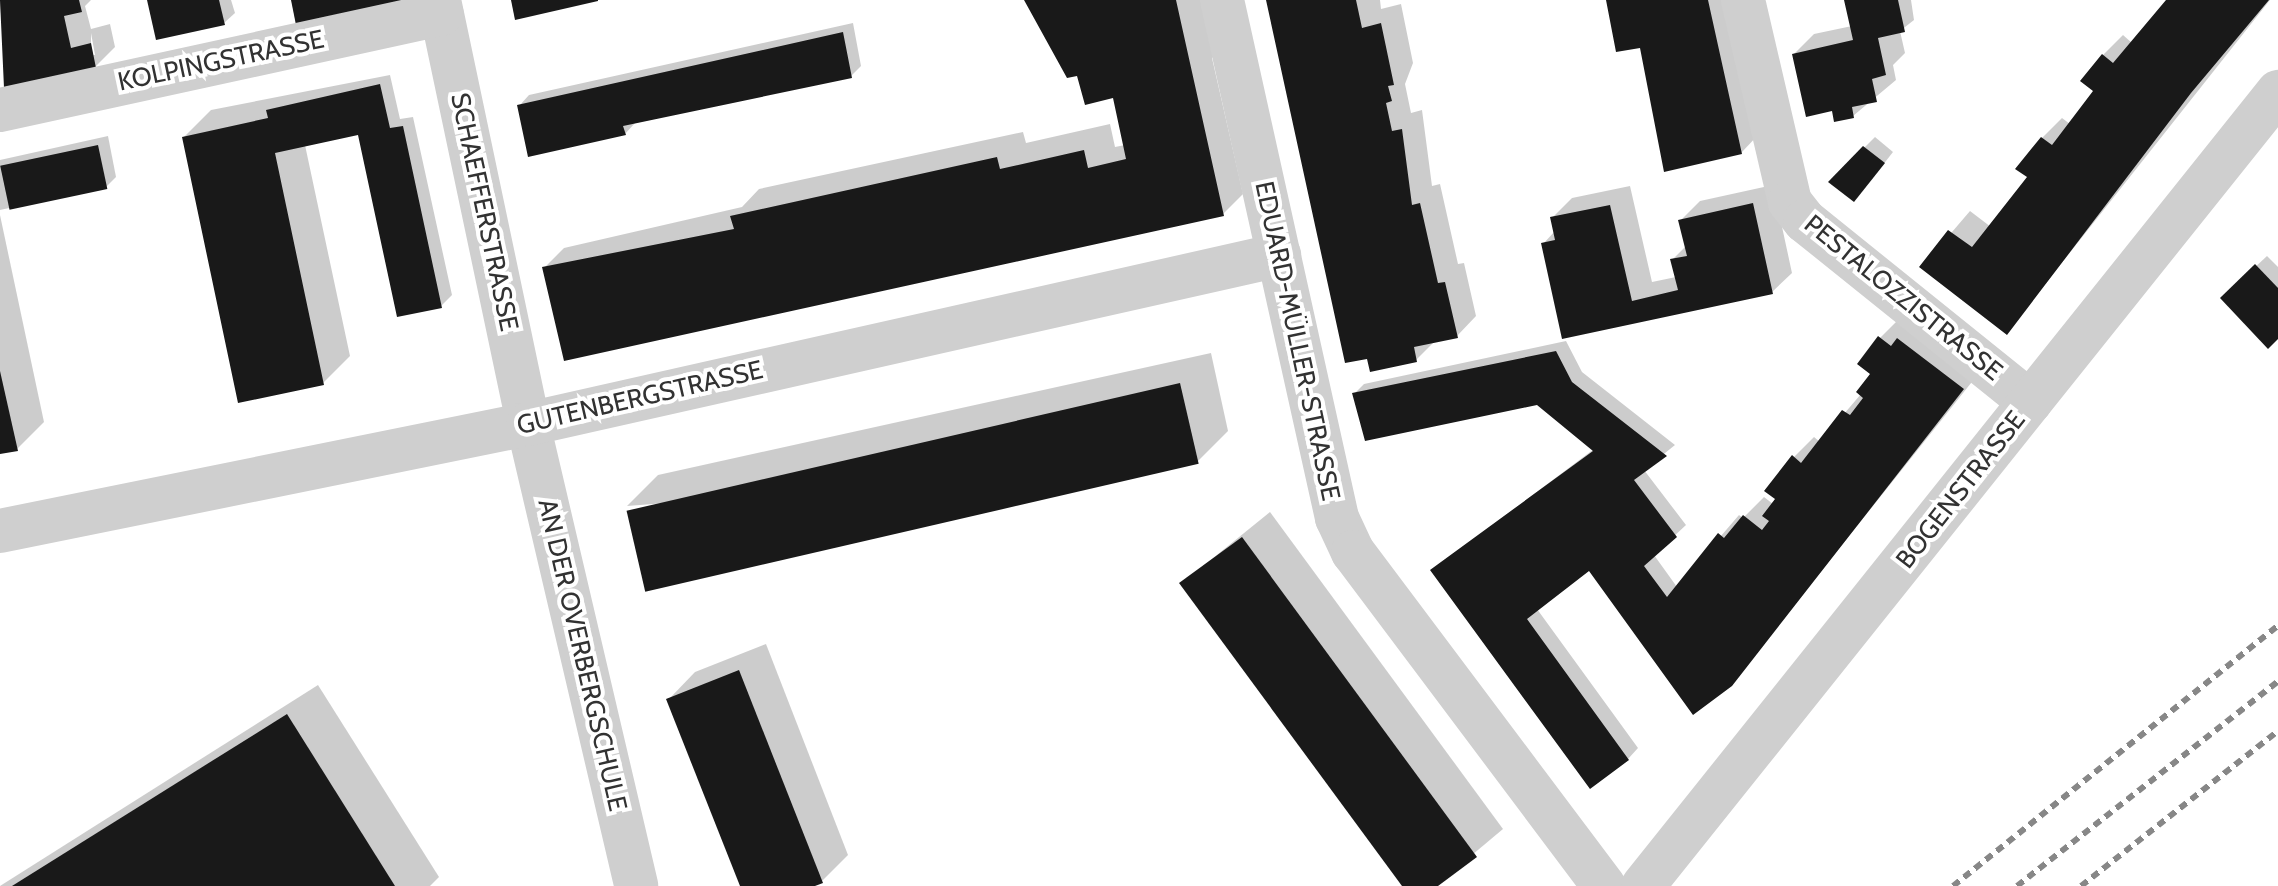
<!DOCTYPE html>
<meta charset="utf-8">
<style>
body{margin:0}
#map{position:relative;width:2278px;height:886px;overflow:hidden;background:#fff;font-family:Cabin,sans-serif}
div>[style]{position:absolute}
.shadow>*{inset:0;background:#0003}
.building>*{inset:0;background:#191919;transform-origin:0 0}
.street>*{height:44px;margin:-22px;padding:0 22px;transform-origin:22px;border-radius:22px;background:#cfcfcf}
.rail>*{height:6px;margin-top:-3px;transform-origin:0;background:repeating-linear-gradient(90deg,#878787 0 8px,transparent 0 14px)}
span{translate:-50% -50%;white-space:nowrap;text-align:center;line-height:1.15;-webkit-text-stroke:8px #fff;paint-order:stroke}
.street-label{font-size:26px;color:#323232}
</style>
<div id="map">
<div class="shadow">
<div style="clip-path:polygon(evenodd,0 0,91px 0,85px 6px,91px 29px,110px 24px,115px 47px,95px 67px,6px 86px,0 0,91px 33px,95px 55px,91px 55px,91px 33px)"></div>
<div style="clip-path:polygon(149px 0,231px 0,235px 13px,224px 23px)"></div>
<div style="clip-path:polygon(1026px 0,1208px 0,1219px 51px,1212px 58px,1243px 194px,1223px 214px,544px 268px,564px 248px,742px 207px,759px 189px,1023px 132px,1026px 143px,1110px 124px,1115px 147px,1125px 145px,1115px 96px,1078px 73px)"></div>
<div style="clip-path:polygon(1269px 0,1380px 0,1381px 9px,1401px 4px,1413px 63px,1405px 84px,1411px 113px,1422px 110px,1432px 186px,1440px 184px,1458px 264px,1464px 263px,1476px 316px,1457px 336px,1436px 340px,1416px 360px)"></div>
<div style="clip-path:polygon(1607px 0,1731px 0,1760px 133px,1741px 153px,1641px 46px)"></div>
<div style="clip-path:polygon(1846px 0,1911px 0,1914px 20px,1900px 31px,1905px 53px,1893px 65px,1896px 80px,1853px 116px,1833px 109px,1794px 54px,1814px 34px,1852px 26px)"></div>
<div style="clip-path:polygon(2168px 0,2270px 0,2007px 332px,1922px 267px,1970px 211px,1991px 227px,2030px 177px,2042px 138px,2062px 118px,2070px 124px,2096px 91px,2103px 55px,2123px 35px,2132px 43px)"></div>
<div style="clip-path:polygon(853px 23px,861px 66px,851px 76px,635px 123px,625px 134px,519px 106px,529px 95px)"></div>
<div style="clip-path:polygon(390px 75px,400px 119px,413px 117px,452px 295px,441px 306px,359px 133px,305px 145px,350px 356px,323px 383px,184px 137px,211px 110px)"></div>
<div style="clip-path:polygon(108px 136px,116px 177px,106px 187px,0 210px,0 160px)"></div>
<div style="clip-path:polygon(1875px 137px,1893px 152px,1864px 189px,1831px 181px)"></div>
<div style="clip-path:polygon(1773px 185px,1792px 273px,1772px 292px,1564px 337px,1543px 244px,1555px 231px,1552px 218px,1572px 198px,1630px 186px,1652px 282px,1676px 277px,1672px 260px,1686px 246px,1680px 221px,1700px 201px)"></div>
<div style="clip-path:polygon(0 215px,44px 422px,17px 449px,0 452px)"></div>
<div style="clip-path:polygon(2267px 256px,2278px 267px,2278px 336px,2222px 298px)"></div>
<div style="clip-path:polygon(1900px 318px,1983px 368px,1731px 684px,1589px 569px,1537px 609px,1638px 748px,1628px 759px,1433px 570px,1594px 449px,1538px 403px,1354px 394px,1364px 384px,1566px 341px,1582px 372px,1675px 445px,1644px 470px,1686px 525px,1654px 555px,1677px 587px,1739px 515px,1743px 518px,1764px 497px,1773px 504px,1794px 457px,1814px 437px,1820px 442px,1861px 394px,1873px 373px,1880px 338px)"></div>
<div style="clip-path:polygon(1211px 353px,1228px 431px,1197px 462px,627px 506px,658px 475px)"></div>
<div style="clip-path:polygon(1270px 512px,1503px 829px,1435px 886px,1404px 886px,1181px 584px)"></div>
<div style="clip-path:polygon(766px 644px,848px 855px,822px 881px,809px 886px,742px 886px,669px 699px,695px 672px)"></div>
<div style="clip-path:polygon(318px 685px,439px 877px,430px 886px,0 886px)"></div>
</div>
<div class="building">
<div style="clip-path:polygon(0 0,79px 0,82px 12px,64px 16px,71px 48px,91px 43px,96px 68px,4px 88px)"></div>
<div style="clip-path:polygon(147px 0,219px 0,225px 25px,156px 40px)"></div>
<div style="clip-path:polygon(291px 0,405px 0,296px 25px)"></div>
<div style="clip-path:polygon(511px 0,598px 0,598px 1px,515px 20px)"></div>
<div style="clip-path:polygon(1024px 0,1176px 0,1224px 216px,564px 361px,542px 267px,734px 229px,730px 216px,997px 157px,1000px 169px,1084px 150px,1088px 168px,1126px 159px,1113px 98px,1085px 105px,1077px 76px,1067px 78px)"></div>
<div style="clip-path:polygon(1266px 0,1356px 0,1362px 28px,1381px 23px,1394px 85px,1388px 86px,1392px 101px,1386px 103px,1392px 131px,1402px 129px,1412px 205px,1420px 203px,1438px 283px,1445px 282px,1458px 338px,1414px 347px,1417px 362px,1370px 372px,1367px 359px,1345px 363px)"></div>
<div style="clip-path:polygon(1606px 0,1708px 0,1742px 154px,1664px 172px,1640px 48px,1616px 52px)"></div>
<div style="clip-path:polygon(1844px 0,1898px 0,1905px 32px,1878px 38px,1886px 75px,1872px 79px,1877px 102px,1852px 107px,1854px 118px,1834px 122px,1832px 111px,1806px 117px,1792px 54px,1853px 40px)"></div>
<div style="clip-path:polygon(2166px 0,2269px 0,2191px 93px,2007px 335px,1919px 267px,1948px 230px,1972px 247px,2027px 177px,2015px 169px,2041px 137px,2052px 145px,2093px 91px,2080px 81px,2102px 54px,2113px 63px)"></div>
<div style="clip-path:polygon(843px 32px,852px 78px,623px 126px,626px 135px,528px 157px,517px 105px)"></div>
<div style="clip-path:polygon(380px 84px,390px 128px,403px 126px,442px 308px,397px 317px,358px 135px,275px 153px,324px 385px,238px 403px,182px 137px,268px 118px,266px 110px)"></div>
<div style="left:98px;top:145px;width:45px;height:100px;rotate:78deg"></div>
<div style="clip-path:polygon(1863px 146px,1885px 163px,1854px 202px,1828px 182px)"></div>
<div style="clip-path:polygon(1753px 203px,1773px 294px,1562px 339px,1541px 243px,1555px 240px,1550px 217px,1610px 205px,1632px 301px,1678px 290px,1670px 259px,1687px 256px,1678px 220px)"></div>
<div style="clip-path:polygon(2255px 264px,2278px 288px,2278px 339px,2268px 349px,2220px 298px)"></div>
<div style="clip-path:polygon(1878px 336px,1891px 346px,1897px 338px,1964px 389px,1732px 686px,1693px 715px,1589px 571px,1527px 619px,1629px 760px,1590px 789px,1430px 570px,1593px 451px,1537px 405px,1365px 441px,1352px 393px,1556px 351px,1572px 382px,1667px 456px,1634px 480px,1677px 537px,1644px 566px,1667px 597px,1718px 533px,1724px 538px,1743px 515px,1762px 530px,1769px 521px,1762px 516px,1775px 499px,1764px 491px,1792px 455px,1801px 463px,1842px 410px,1850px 415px,1863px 398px,1856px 392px,1870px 374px,1857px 364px)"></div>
<div style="clip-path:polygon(0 371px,18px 451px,0 454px)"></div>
<div style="left:1180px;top:383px;width:83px;height:568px;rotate:77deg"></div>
<div style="clip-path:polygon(1242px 537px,1477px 857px,1438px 886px,1402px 886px,1179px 583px)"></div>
<div style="clip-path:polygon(739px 670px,823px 883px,815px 886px,740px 886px,666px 699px)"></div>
<div style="clip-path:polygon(287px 714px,395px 886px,12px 886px)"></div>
</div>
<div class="street">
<div style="left:439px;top:0;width:433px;rotate:78.1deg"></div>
<div style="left:528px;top:424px;width:474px;rotate:76.8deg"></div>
<div style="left:1222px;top:0;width:531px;rotate:77.48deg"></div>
<div style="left:1337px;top:518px;width:38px;rotate:65deg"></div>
<div style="left:1353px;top:552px;width:418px;rotate:53.1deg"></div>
<div style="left:1743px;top:0;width:207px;rotate:76.9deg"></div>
<div style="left:1790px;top:202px;width:24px;rotate:52deg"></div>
<div style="left:1805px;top:221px;width:289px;rotate:38.8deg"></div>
<div style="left:0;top:110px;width:452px;rotate:-12.3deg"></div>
<div style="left:0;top:531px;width:539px;rotate:-11.46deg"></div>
<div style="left:528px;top:424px;width:770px;rotate:-12.68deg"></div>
<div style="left:1643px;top:886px;width:1017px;rotate:-51.35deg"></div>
</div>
<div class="rail">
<div style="left:1953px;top:886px;width:416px;rotate:-38.7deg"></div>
<div style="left:2017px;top:886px;width:332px;rotate:-38.1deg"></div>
<div style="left:2081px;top:886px;width:251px;rotate:-38.2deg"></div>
</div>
<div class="street-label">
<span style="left:221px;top:61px;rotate:-12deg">KOLPINGSTRASSE</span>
<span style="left:484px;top:212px;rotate:78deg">SCHAEFFERSTRASSE</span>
<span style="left:1903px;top:298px;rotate:39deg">PESTALOZZISTRASSE</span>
<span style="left:1297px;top:341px;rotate:78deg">EDUARD-MÜLLER-STRASSE</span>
<span style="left:640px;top:398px;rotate:-13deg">GUTENBERGSTRASSE</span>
<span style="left:1961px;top:490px;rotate:-52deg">BOGENSTRASSE</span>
<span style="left:582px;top:655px;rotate:77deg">AN DER OVERBERGSCHULE</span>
</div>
</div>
